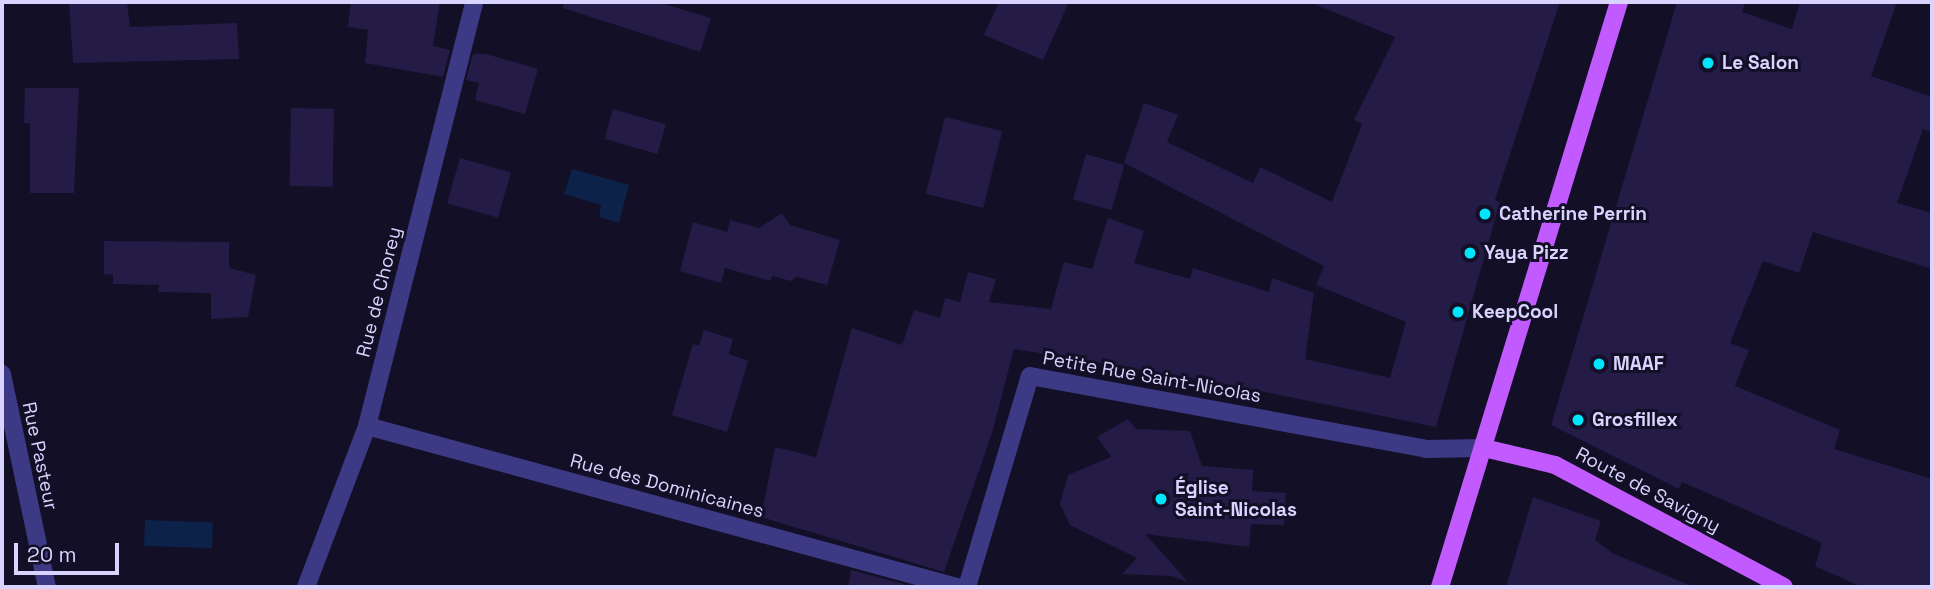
<!DOCTYPE html>
<meta charset="utf-8">
<style>
body{margin:0}
#map{position:relative;width:1934px;height:589px;overflow:hidden;background:#130f26;font-family:"Space Grotesk",sans-serif}
div>[style]{position:absolute}
.water>*{inset:0;background:#0c2248;transform-origin:0 0}
.building>*{inset:0;background:#241b47;transform-origin:0 0}
.minor>*{height:18px;margin:-9px;padding:0 9px;transform-origin:9px;border-radius:9px;background:#3d3a85}
.major>*{height:18px;margin:-9px;padding:0 9px;transform-origin:9px;border-radius:9px;background:#c25bff}
.dots>*{width:19px;height:19px;translate:-50% -50%;box-sizing:border-box;border:4px solid #130f26;border-radius:50%}
span{translate:-50% -50%;white-space:nowrap;text-align:center;line-height:1.15;-webkit-text-stroke:6px #130f26;paint-order:stroke}
.poi-label{font-size:19px;color:#d9d4ff;font-weight:700}
.left{translate:0 -50%;text-align:left}
.street-label{font-size:19px;color:#d9d4ff}
.frame{position:absolute;inset:0;border:4px solid #d9d4ff;pointer-events:none}
.scale{position:absolute;left:14px;top:543px;width:105px;height:32px;box-sizing:border-box;border:4px solid #d9d4ff;border-top:0;padding-left:9px;font-size:21px;line-height:24px;white-space:nowrap;color:#d9d4ff;-webkit-text-stroke:5px #130f26;paint-order:stroke}
</style>
<div id="map">
<div class="water">
<div style="clip-path:polygon(572px 169px,629px 185px,619px 223px,599px 217px,601px 205px,564px 194px)"></div>
<div style="left:145px;top:520px;width:68px;height:26px;rotate:2deg"></div>
</div>
<div class="building">
<div style="clip-path:polygon(69px 2px,127px 2px,130px 27px,237px 23px,239px 59px,73px 63px)"></div>
<div style="clip-path:polygon(351px 2px,440px 2px,433px 46px,450px 50px,443px 77px,365px 63px,368px 30px,348px 27px)"></div>
<div style="clip-path:polygon(564px 2px,658px 2px,711px 18px,700px 52px,563px 8px)"></div>
<div style="clip-path:polygon(999px 2px,1069px 2px,1043px 60px,984px 35px)"></div>
<div style="clip-path:polygon(1309px 2px,1560px 2px,1495px 200px,1500px 202px,1436px 427px,1216px 382px,1014px 349px,992px 433px,944px 572px,761px 517px,775px 447px,816px 457px,852px 328px,902px 345px,914px 310px,940px 318px,945px 298px,960px 302px,968px 272px,996px 279px,989px 302px,1051px 309px,1064px 262px,1092px 269px,1108px 218px,1144px 231px,1134px 263px,1190px 279px,1193px 268px,1269px 292px,1272px 278px,1314px 293px,1305px 359px,1390px 378px,1406px 322px,1316px 285px,1324px 266px,1124px 163px,1144px 103px,1178px 115px,1167px 142px,1253px 183px,1260px 167px,1332px 202px,1362px 124px,1354px 120px,1395px 37px)"></div>
<div style="clip-path:polygon(1677px 2px,1745px 2px,1742px 12px,1792px 29px,1800px 2px,1897px 2px,1871px 76px,1932px 97px,1932px 132px,1923px 129px,1897px 203px,1932px 213px,1932px 269px,1813px 232px,1799px 273px,1763px 261px,1730px 343px,1749px 350px,1735px 386px,1840px 430px,1834px 449px,1932px 479px,1932px 587px,1862px 587px,1815px 566px,1822px 543px,1682px 482px,1679px 489px,1551px 425px)"></div>
<div style="clip-path:polygon(473px 54px,486px 54px,538px 69px,525px 114px,475px 100px,479px 83px,466px 80px)"></div>
<div style="clip-path:polygon(25px 88px,79px 88px,74px 193px,30px 193px,30px 123px,24px 123px)"></div>
<div style="left:291px;top:108px;width:43px;height:78px;rotate:1deg"></div>
<div style="left:613px;top:109px;width:55px;height:31px;rotate:16deg"></div>
<div style="left:945px;top:117px;width:59px;height:79px;rotate:14deg"></div>
<div style="left:1086px;top:154px;width:40px;height:47px;rotate:16deg"></div>
<div style="left:460px;top:158px;width:53px;height:47px;rotate:16deg"></div>
<div style="clip-path:polygon(782px 213px,790px 225px,840px 240px,827px 285px,797px 277px,791px 281px,772px 276px,771px 281px,725px 268px,721px 283px,680px 271px,693px 222px,727px 232px,730px 220px,759px 228px)"></div>
<div style="clip-path:polygon(104px 241px,229px 242px,229px 268px,256px 275px,248px 317px,211px 319px,211px 293px,158px 292px,159px 285px,113px 284px,113px 275px,104px 274px)"></div>
<div style="clip-path:polygon(704px 330px,733px 339px,729px 354px,748px 361px,727px 432px,672px 415px,693px 344px,699px 346px)"></div>
<div style="clip-path:polygon(1128px 419px,1136px 429px,1190px 431px,1202px 466px,1253px 470px,1252px 491px,1286px 493px,1284px 525px,1251px 524px,1249px 547px,1145px 534px,1188px 582px,1172px 576px,1122px 574px,1137px 558px,1070px 525px,1060px 504px,1068px 475px,1111px 457px,1097px 437px)"></div>
<div style="clip-path:polygon(1533px 497px,1601px 521px,1595px 540px,1612px 553px,1694px 587px,1506px 587px)"></div>
<div style="clip-path:polygon(851px 570px,915px 587px,848px 587px)"></div>
</div>
<div class="minor">
<div style="left:2px;top:374px;width:218px;rotate:78.1deg"></div>
<div style="left:367px;top:426px;width:612px;rotate:15.26deg"></div>
<div style="left:306px;top:587px;width:172px;rotate:-69.2deg"></div>
<div style="left:367px;top:426px;width:437px;rotate:-75.8deg"></div>
<div style="left:967px;top:587px;width:220px;rotate:-73.4deg"></div>
<div style="left:1030px;top:376px;width:403px;rotate:10.4deg"></div>
<div style="left:1426px;top:449px;width:58px;rotate:-1deg"></div>
</div>
<div class="major">
<div style="left:1484px;top:448px;width:73px;rotate:13.5deg"></div>
<div style="left:1555px;top:465px;width:259px;rotate:28deg"></div>
<div style="left:1440px;top:587px;width:612px;rotate:-72.99deg"></div>
</div>
<div class="dots">
<div style="left:1708px;top:63px;background:#00e5ff"></div>
<div style="left:1485px;top:214px;background:#00e5ff"></div>
<div style="left:1470px;top:253px;background:#00e5ff"></div>
<div style="left:1458px;top:312px;background:#00e5ff"></div>
<div style="left:1599px;top:364px;background:#00e5ff"></div>
<div style="left:1578px;top:420px;background:#00e5ff"></div>
<div style="left:1161px;top:499px;background:#00e5ff"></div>
</div>
<div class="poi-label">
<span class="left" style="left:1722px;top:63px">Le Salon</span>
<span class="left" style="left:1499px;top:214px">Catherine Perrin</span>
<span class="left" style="left:1484px;top:253px">Yaya Pizz</span>
<span class="left" style="left:1472px;top:312px">KeepCool</span>
<span class="left" style="left:1613px;top:364px">MAAF</span>
<span class="left" style="left:1592px;top:420px">Grosfillex</span>
<span class="left" style="left:1175px;top:499px">Église<br>Saint-Nicolas</span>
</div>
<div class="street-label">
<span style="left:379px;top:292px;rotate:-76deg">Rue de Chorey</span>
<span style="left:1152px;top:377px;rotate:10deg">Petite Rue Saint-Nicolas</span>
<span style="left:40px;top:456px;rotate:78deg">Rue Pasteur</span>
<span style="left:667px;top:486px;rotate:15deg">Rue des Dominicaines</span>
<span style="left:1648px;top:490px;rotate:28deg">Route de Savigny</span>
</div>
<div class="frame"></div>
<div class="scale">20 m</div>
</div>
